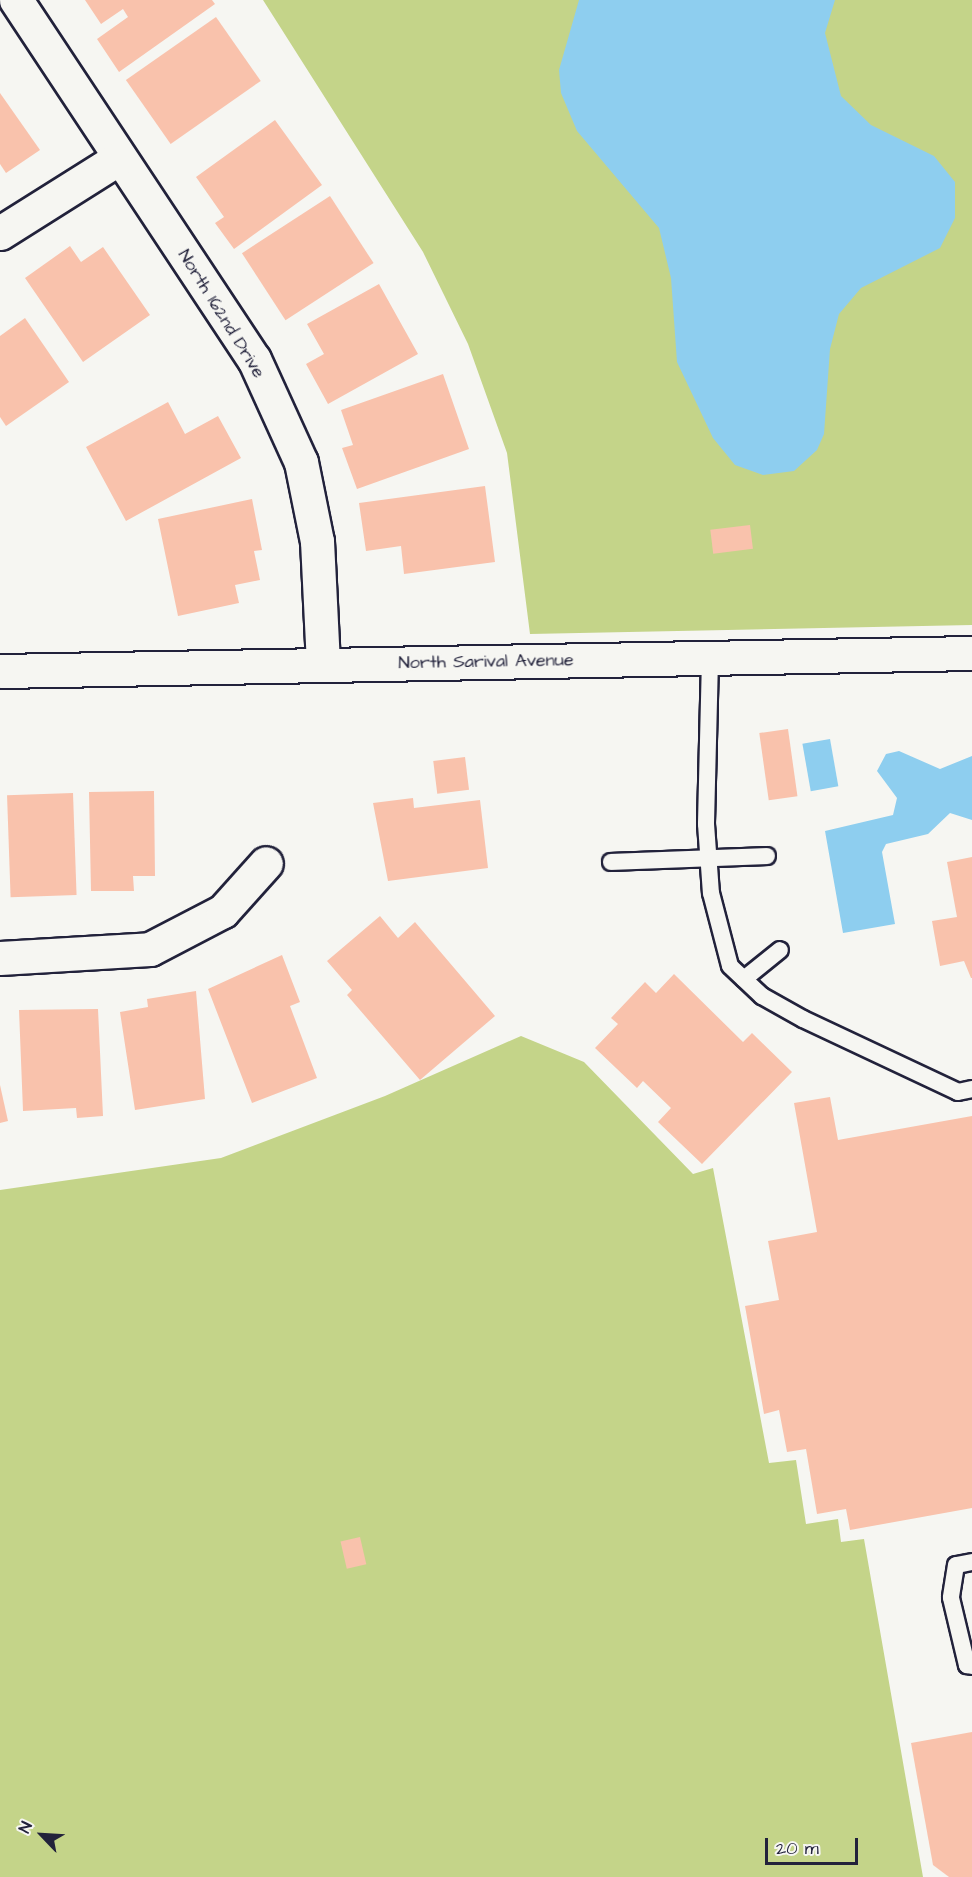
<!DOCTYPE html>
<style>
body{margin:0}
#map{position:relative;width:972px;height:1877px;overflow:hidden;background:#f6f6f2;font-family:"Architects Daughter",sans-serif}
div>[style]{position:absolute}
.green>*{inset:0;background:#c4d489}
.water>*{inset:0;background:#8eceef;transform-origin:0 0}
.building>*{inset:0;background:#f9c2ac;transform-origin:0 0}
.roads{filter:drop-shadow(2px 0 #22223b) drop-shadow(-2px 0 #22223b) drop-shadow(0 2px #22223b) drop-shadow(0 -2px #22223b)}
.lane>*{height:16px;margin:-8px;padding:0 8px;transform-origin:8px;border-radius:8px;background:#f6f6f2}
.street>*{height:33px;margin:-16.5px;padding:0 16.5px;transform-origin:16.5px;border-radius:16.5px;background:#f6f6f2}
.secondary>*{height:33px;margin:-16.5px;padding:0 16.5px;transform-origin:16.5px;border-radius:16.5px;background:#f6f6f2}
span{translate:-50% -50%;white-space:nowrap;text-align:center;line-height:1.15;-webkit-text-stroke:5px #f6f6f2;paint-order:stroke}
.street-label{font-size:18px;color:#22223b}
.north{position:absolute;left:12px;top:1805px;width:60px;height:60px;-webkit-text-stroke:4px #f6f6f2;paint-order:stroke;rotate:295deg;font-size:16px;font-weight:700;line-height:24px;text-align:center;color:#22223b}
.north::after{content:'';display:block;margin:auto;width:21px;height:27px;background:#22223b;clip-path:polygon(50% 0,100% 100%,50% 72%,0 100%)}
.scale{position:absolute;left:765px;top:1838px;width:93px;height:27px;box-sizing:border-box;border:3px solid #22223b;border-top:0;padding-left:8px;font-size:18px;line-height:21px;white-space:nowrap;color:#22223b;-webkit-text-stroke:4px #f6f6f2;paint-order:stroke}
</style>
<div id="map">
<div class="green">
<div style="clip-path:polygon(263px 0,972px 0,972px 625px,530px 634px,507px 453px,468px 344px,423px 252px)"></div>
<div style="clip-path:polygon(521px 1036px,584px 1062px,693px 1174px,713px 1168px,769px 1463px,796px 1460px,806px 1524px,838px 1519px,841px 1542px,864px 1539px,923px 1877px,0 1877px,0 1190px,221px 1158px,385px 1096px)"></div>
</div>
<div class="water">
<div style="clip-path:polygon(579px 0,835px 0,825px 33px,841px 96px,871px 125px,934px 156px,955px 182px,955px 218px,940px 248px,861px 288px,839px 314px,830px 349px,824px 434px,817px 450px,794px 471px,763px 475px,735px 465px,713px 438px,677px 362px,671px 278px,659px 228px,577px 131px,561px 93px,559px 70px)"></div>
<div style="left:830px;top:739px;width:48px;height:28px;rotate:80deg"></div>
<div style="clip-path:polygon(899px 751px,940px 769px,972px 756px,972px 820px,950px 813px,928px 834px,886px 844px,882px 852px,895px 924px,843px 933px,825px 831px,893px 815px,897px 798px,877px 771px,886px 754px)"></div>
</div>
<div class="building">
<div style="clip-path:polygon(85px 0,212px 0,215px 4px,119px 72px,97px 39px,128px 17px,123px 9px,101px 24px)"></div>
<div style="left:216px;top:17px;width:78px;height:110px;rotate:55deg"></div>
<div style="clip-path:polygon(0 93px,40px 150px,6px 173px,0 164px)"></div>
<div style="clip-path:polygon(275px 120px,322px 185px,234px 249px,215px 223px,224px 217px,196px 177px)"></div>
<div style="left:330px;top:196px;width:80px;height:105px;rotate:57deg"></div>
<div style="clip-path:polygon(70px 246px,81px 262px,103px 247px,150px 315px,83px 362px,25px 278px)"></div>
<div style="clip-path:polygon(379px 284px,418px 354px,328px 404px,306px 364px,324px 354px,307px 324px)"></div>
<div style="clip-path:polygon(25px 318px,69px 382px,6px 426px,0 417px,0 336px)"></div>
<div style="clip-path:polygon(443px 374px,469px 449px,357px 489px,342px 448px,353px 445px,341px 410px)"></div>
<div style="clip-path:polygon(168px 402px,185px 434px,218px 416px,241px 458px,126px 521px,86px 447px)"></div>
<div style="clip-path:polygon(485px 486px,495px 562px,404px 574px,401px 546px,366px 551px,359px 503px)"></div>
<div style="clip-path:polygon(252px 499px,262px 550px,254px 551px,260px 580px,235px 585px,239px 603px,178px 616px,158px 519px)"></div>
<div style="left:750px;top:525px;width:24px;height:40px;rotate:83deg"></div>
<div style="left:788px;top:729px;width:68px;height:29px;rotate:82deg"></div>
<div style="left:465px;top:757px;width:33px;height:32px;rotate:83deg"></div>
<div style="clip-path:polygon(154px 791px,155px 876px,133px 876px,134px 891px,91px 891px,89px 792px)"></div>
<div style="left:73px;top:793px;width:102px;height:66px;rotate:88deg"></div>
<div style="clip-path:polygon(413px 798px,414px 808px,480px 800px,488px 868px,388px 881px,373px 803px)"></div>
<div style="clip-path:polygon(972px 857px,972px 978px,971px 978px,964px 961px,940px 966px,932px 921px,957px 917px,947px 862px)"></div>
<div style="clip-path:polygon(380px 916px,398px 938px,415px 922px,495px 1016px,420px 1080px,347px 995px,352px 990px,327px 961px)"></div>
<div style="clip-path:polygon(282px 955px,300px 1002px,290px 1006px,317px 1078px,252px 1103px,208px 989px)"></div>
<div style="clip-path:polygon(674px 974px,743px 1042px,752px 1033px,792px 1072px,702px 1164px,658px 1122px,671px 1108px,643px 1081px,637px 1088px,595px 1048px,618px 1024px,611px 1018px,645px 982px,656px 993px)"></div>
<div style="clip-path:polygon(196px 991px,205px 1099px,135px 1110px,120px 1012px,148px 1007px,147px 999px)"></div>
<div style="clip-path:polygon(98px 1009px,103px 1116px,77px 1118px,76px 1108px,23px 1111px,19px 1010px)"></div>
<div style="clip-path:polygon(0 1085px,8px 1121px,0 1123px)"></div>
<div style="clip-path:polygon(830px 1097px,838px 1140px,972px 1116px,972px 1508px,850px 1530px,846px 1509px,817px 1514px,806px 1449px,787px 1452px,779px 1410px,764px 1414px,745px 1306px,779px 1300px,768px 1241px,817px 1232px,794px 1103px)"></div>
<div style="left:360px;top:1537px;width:28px;height:20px;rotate:77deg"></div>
<div style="clip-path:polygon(972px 1732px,972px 1877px,949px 1877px,933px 1865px,911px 1743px)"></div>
</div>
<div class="roads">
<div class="lane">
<div style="left:710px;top:659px;width:165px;rotate:91.4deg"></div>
<div style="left:706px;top:824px;width:69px;rotate:85.9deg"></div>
<div style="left:711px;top:893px;width:75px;rotate:75.4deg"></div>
<div style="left:730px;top:966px;width:44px;rotate:43.2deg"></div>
<div style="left:762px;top:996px;width:47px;rotate:29.3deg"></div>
<div style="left:803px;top:1019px;width:171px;rotate:25.2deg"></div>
<div style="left:958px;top:1092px;width:14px;rotate:-12deg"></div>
<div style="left:611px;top:862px;width:156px;rotate:-2.2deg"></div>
<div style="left:744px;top:979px;width:46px;rotate:-38.9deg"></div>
<div style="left:972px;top:1562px;width:16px;rotate:169deg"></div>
<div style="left:956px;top:1565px;width:33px;rotate:99deg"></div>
<div style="left:951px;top:1598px;width:69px;rotate:76.6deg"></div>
<div style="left:967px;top:1665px;width:5px;rotate:11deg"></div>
</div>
<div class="street">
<div style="left:16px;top:0;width:431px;rotate:56.5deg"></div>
<div style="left:254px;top:359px;width:113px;rotate:65.5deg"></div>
<div style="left:301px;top:462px;width:81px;rotate:78.6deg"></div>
<div style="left:317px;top:541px;width:124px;rotate:87.2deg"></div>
<div style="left:0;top:233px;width:141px;rotate:-32.2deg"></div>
<div style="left:0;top:958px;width:150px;rotate:-3.4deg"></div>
<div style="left:150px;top:949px;width:82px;rotate:-27.5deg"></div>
<div style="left:223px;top:911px;width:64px;rotate:-48.1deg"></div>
</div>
<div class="secondary">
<div style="left:0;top:671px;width:972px;rotate:-1.06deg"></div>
</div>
</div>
<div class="street-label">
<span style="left:221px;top:314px;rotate:58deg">North 162nd Drive</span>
<span style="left:486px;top:662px;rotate:-1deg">North Sarival Avenue</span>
</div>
<div class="north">N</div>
<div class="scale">20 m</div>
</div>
